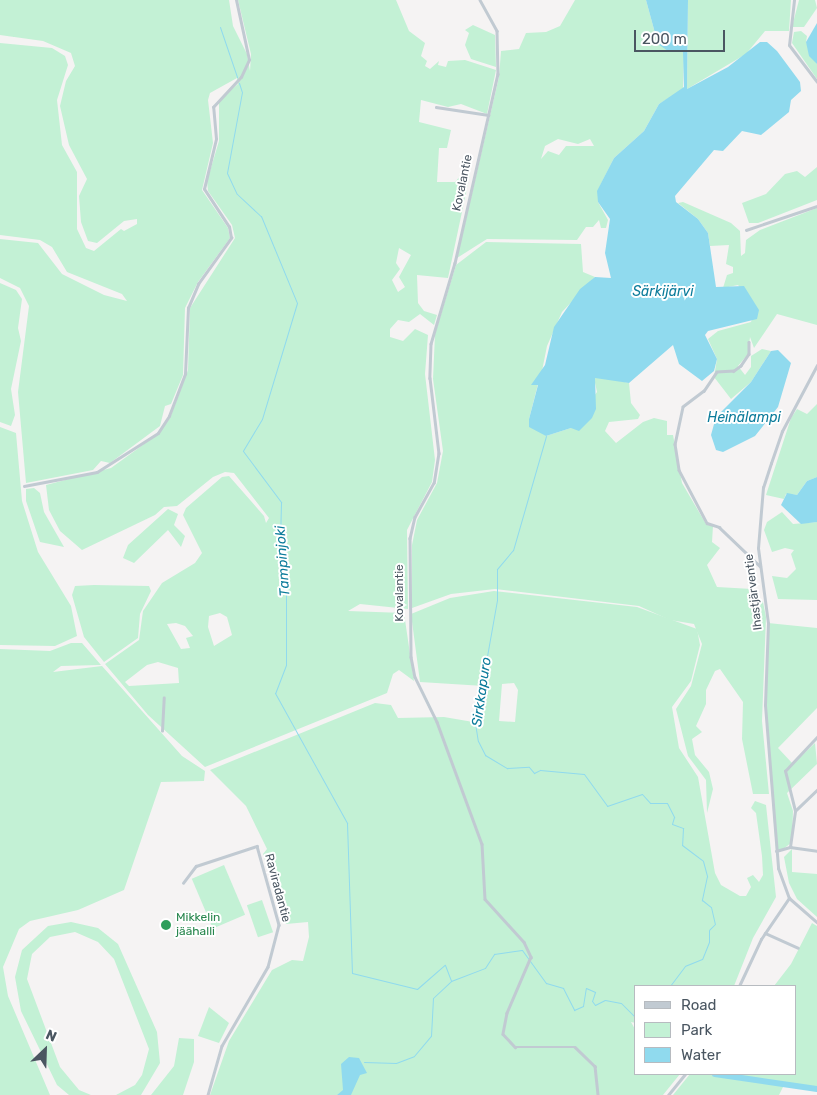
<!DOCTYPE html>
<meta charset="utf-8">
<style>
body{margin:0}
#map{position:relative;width:817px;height:1095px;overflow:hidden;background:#f5f3f3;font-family:Rubik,sans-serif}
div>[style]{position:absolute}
.green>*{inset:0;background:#c3f1d5;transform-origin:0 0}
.water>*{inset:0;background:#90daee}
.stream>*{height:1px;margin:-0.5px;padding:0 0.5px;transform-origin:0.5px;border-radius:0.5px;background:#90daee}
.river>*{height:5.5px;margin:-2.75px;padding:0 2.75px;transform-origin:2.75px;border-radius:2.75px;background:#90daee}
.minor>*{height:2.5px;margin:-1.25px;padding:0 1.25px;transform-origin:1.25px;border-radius:1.25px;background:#c1cad2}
.tertiary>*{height:3px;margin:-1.5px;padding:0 1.5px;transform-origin:1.5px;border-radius:1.5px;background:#c1cad2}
.dots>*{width:14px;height:14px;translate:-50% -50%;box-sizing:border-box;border:2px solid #fff;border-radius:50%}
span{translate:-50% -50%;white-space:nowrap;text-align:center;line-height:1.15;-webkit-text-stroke:4px #fff;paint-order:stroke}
.street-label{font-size:12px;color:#4a5661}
.leisure-label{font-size:12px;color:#27864d}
.left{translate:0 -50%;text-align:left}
.water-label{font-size:14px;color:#0c7c9b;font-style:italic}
.legend{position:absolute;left:634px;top:985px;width:162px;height:90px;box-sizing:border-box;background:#fff;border:1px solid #b7bbc0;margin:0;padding:6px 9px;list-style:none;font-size:15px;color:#4a5661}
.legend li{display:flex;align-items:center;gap:10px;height:25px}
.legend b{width:25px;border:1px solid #b7bbc0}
.north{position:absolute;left:20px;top:1025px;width:50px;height:50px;-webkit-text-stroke:4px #fff;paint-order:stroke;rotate:24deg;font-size:14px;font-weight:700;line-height:20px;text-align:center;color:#4a5661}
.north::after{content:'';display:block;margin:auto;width:18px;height:22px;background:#4a5661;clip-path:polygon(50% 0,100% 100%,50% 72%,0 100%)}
.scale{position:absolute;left:634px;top:30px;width:91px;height:22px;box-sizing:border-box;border:2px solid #4a5661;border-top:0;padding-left:6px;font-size:15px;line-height:18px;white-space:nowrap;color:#4a5661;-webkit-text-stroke:4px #fff;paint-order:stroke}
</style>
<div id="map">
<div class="green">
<div style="clip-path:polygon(evenodd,0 0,229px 0,233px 26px,247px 54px,250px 71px,251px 54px,238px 0,396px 0,409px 31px,425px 43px,421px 56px,427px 61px,425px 66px,430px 69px,439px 61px,438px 65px,446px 67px,448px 61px,465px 60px,496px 70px,487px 114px,461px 104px,448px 107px,421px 100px,419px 122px,451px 130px,447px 148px,439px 148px,437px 182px,455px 182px,463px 173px,470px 174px,448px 278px,417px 275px,418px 303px,424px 311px,437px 315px,434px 325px,420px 314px,409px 322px,398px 320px,390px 329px,390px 337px,403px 341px,415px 329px,428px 335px,425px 374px,435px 460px,432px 482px,407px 530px,408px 609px,360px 604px,348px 611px,404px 613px,414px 681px,399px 670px,393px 674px,387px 693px,205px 767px,148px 715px,105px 664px,139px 640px,143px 611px,162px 583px,195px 563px,202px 553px,183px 515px,186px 508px,222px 477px,229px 476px,264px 516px,266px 523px,269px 518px,234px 473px,225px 472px,213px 477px,177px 506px,164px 507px,155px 515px,82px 550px,60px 531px,49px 510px,46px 485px,111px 468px,158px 434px,170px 418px,188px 370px,190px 308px,235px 238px,232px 225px,208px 191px,207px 181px,219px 141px,219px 100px,238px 84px,237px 78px,210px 93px,208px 100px,213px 143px,202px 190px,228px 228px,230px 238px,198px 282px,185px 308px,183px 375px,171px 404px,165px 406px,160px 426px,110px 463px,101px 461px,93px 470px,26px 483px,18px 392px,29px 306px,20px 288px,0 278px,0 239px,38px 243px,62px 274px,104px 295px,127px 301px,122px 294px,67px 272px,52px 247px,40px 240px,0 235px,0 43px,52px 48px,65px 56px,68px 65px,57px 100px,62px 145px,77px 172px,77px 229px,86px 248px,94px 251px,121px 229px,124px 231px,137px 224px,137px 219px,124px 221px,97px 243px,88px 241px,81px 222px,79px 196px,87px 179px,69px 145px,60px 106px,66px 81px,75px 66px,71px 53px,43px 41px,0 35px,0 0,399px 248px,411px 255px,399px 277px,405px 287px,398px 292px,392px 280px,400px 269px,396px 263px,399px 248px,0 0,220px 613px,227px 617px,232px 635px,214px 646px,208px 627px,209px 616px,220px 613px,0 0,176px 623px,185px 626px,193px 636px,186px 638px,190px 648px,181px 649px,167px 624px,176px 623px,0 0,158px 662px,178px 668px,179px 683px,129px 686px,125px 682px,147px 665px,158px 662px)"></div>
<div style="clip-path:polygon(evenodd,575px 0,646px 0,658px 44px,684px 52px,683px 89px,659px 104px,644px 131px,614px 158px,600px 186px,598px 202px,608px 220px,606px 228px,601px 228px,599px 220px,593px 227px,586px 227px,577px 240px,487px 239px,457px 258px,499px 77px,501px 51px,519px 49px,526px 33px,546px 32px,560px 26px,575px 0,558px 139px,578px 144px,590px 139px,594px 146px,566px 146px,559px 155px,548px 151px,541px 159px,545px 146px,558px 139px)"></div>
<div style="clip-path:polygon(688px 0,791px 0,789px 31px,765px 31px,746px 54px,687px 89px)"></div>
<div style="clip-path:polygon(799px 0,815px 0,817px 8px,804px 27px,792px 27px)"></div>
<div style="clip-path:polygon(473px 25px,495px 35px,496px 67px,471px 59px,465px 45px,469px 33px,465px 30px)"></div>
<div style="clip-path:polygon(801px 31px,807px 36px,806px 42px,817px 64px,817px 79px,792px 43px,794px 32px)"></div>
<div style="clip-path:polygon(817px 167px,817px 200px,758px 223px,749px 223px,742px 203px,766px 194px,785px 174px,797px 171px,805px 177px)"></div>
<div style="clip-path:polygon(683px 202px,731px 223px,740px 231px,741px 256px,745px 253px,746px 240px,760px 230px,817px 208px,817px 325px,777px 314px,754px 348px,750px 337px,748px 354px,738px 366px,745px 375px,751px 367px,751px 356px,762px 349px,771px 351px,751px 382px,731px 399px,714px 377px,717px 359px,708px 339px,718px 331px,751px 322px,756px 307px,738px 285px,723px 288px,727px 275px,733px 273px,733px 267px,726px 264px,729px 245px,710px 246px,708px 233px,698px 219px,678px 203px)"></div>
<div style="clip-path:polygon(486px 242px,581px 244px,583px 272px,595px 277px,562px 312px,547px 346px,541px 376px,532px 384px,538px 384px,529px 419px,546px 436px,571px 428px,597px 392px,594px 378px,602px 377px,629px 383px,631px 403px,640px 415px,638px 419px,609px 422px,605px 431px,616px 443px,643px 422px,654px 418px,667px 421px,667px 435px,673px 435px,682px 483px,706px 524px,713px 526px,712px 542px,720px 548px,707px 565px,717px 587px,752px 589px,763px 602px,766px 617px,762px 721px,769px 794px,753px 794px,742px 739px,743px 702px,720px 669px,715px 671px,706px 690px,706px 704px,696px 726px,702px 732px,692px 739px,695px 755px,709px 772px,713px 789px,707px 813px,706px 780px,688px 756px,676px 709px,691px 686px,702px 644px,694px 624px,670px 620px,639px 606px,495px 589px,451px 594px,412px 608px,412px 545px,417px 520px,437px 483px,443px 451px,433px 379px,435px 334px,456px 265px)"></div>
<div style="clip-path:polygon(0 283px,16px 290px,22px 299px,18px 328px,21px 341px,11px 389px,15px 415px,11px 426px,0 422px)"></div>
<div style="clip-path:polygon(817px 404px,817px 477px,807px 481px,797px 495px,786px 494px,784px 499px,766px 495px,791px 418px,797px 409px,807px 414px)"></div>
<div style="clip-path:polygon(0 427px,16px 433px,22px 501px,38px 552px,71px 606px,77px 636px,55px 646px,0 645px)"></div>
<div style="clip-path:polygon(34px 488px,40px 493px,44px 512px,64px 547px,40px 542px,26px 501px,26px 489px)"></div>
<div style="clip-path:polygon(168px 509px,178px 514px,174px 525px,185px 536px,181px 547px,168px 530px,134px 563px,123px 558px,128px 545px)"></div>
<div style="clip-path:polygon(782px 512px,793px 524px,817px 522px,817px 600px,778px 599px,772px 576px,787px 578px,796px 569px,791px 554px,794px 550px,785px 548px,772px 552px,764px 530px,767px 522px)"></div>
<div style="clip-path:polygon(94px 585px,149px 586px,151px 591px,140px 614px,138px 638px,104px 662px,84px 637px,72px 595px,75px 586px)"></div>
<div style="clip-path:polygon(evenodd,494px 591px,637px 607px,697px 629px,700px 645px,691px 681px,672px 707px,679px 748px,698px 777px,715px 873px,721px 885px,740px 896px,746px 896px,751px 887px,747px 878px,753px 875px,759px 882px,763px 875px,762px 856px,756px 813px,751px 808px,755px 801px,766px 805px,776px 897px,753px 938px,734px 986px,636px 986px,636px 1023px,631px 1022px,636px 1031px,636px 1074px,680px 1074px,663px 1095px,210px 1095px,229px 1041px,272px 970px,292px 960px,303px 961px,309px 937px,308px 922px,286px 924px,263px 854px,267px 849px,246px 806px,210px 770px,375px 703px,391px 705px,398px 718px,444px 717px,479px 723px,484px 686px,420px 682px,411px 614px,450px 598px,494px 591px,514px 683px,518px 690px,515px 722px,499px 721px,502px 684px,514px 683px)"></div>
<div style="clip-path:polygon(768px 623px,817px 628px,817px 708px,778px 748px,793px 764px,815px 743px,817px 764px,787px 793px,793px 811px,792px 842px,781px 851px,776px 851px,765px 705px)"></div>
<div style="clip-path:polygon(71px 643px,82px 643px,101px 665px,61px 666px,53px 672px,102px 666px,182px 756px,205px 771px,204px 781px,161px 782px,124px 890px,78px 910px,30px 921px,19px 929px,3px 967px,8px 996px,50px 1095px,0 1095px,0 649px,50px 651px)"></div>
<div style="clip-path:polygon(792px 849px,792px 872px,817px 874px,817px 917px,797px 899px,789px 883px,784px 857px)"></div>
<div style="left:224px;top:865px;width:54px;height:35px;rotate:67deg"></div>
<div style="left:262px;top:900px;width:34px;height:16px;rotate:71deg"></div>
<div style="clip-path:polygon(71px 922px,98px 928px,118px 944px,157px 1032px,160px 1063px,141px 1095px,116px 1095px,135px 1085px,142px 1075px,149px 1049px,114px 959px,98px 942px,75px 932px,50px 937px,32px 954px,27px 979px,60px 1067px,79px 1090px,91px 1095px,69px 1095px,57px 1085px,21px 1011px,15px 977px,22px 950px,48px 926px)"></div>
<div style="clip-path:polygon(812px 923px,817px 926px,817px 1089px,784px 1085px,779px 1095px,673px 1095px,690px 1074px,796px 1074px,796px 986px,774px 986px,791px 964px)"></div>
<div style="clip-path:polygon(209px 1007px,229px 1023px,219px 1043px,198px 1036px)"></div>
<div style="clip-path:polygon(179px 1038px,194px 1039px,194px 1062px,183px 1095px,151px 1095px,174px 1066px)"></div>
</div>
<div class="water">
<div style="clip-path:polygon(646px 0,688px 0,687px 89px,728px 67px,760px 42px,767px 42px,777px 51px,800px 82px,801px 91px,791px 100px,789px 112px,761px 135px,742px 131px,723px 151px,714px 150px,675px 196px,676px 202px,698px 219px,708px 233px,716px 287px,744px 286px,759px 310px,757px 319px,708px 331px,705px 335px,717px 359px,714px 371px,702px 381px,679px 364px,673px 345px,629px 383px,595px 378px,596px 409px,592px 418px,579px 431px,571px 428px,546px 436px,529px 427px,529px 419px,538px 385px,531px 385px,545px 365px,554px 327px,580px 289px,595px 277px,611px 278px,605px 253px,610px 219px,598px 202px,597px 191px,614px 158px,644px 131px,659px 104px,684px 87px,683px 52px,668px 51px,658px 44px)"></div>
<div style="clip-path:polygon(817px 23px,817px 64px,809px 56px,806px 42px)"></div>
<div style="clip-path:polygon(778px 350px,791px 363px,778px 407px,755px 436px,723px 452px,716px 450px,711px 435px,716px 417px,751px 382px,771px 351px)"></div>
<div style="clip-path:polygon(817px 477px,817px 522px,801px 524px,781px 505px,787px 493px,797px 495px,807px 481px)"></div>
<div style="clip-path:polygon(349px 1057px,359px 1058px,367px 1073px,360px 1075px,351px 1095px,337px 1095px,343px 1090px,341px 1064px)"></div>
</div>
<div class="stream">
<div style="left:220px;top:27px;width:53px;rotate:71.2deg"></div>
<div style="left:239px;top:83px;width:9px;rotate:72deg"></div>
<div style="left:242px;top:92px;width:82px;rotate:100.5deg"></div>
<div style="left:227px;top:173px;width:23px;rotate:65deg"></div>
<div style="left:237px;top:194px;width:33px;rotate:43deg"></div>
<div style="left:261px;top:216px;width:94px;rotate:67.5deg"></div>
<div style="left:297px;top:303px;width:121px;rotate:106.8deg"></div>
<div style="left:262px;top:419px;width:37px;rotate:121deg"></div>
<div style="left:243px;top:451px;width:64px;rotate:53.3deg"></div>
<div style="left:281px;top:502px;width:41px;rotate:91.4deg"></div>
<div style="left:280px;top:543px;width:24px;rotate:75deg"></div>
<div style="left:286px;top:566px;width:99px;rotate:90deg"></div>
<div style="left:286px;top:665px;width:30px;rotate:111deg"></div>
<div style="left:275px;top:693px;width:149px;rotate:61deg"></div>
<div style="left:347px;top:823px;width:150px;rotate:88.1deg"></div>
<div style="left:352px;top:973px;width:67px;rotate:13.8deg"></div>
<div style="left:417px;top:989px;width:37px;rotate:-41deg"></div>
<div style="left:445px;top:965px;width:17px;rotate:69deg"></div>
<div style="left:546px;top:436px;width:119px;rotate:106.1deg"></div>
<div style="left:513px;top:550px;width:25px;rotate:130deg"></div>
<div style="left:497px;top:569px;width:31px;rotate:90deg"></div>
<div style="left:497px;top:600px;width:125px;rotate:100.1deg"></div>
<div style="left:475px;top:723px;width:18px;rotate:81deg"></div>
<div style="left:478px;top:741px;width:16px;rotate:63deg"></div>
<div style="left:485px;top:755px;width:26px;rotate:31deg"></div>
<div style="left:507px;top:768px;width:22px;rotate:-3deg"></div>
<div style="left:529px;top:767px;width:8px;rotate:50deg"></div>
<div style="left:534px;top:773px;width:7px;rotate:-27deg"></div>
<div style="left:540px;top:770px;width:44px;rotate:5.2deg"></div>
<div style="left:584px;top:774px;width:39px;rotate:54deg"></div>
<div style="left:607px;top:806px;width:37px;rotate:-19deg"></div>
<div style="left:642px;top:794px;width:12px;rotate:48deg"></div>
<div style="left:650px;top:803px;width:17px"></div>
<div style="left:667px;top:803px;width:16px;rotate:63deg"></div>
<div style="left:674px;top:817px;width:7px;rotate:106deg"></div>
<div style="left:672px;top:824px;width:12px;rotate:20deg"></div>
<div style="left:683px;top:828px;width:17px;rotate:93deg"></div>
<div style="left:682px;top:845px;width:26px;rotate:37deg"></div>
<div style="left:703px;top:861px;width:16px;rotate:75deg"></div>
<div style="left:707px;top:876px;width:25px;rotate:102deg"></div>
<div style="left:702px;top:900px;width:11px;rotate:38deg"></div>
<div style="left:711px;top:907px;width:17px;rotate:77deg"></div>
<div style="left:715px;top:924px;width:8px;rotate:135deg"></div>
<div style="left:709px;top:930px;width:12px;rotate:90deg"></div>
<div style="left:709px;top:942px;width:18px;rotate:112deg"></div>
<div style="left:702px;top:959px;width:18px;rotate:158deg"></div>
<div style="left:685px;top:966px;width:25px;rotate:127deg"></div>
<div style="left:364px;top:1062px;width:32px;rotate:2deg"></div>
<div style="left:396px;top:1063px;width:19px;rotate:-21deg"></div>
<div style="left:414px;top:1056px;width:26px;rotate:-50deg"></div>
<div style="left:431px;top:1036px;width:38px;rotate:-87deg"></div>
<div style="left:433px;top:998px;width:25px;rotate:-43deg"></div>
<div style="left:451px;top:981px;width:36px;rotate:-21deg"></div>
<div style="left:485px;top:968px;width:17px;rotate:-57deg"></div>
<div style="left:494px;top:954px;width:28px;rotate:-8deg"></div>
<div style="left:522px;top:950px;width:41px;rotate:54deg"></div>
<div style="left:546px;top:983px;width:18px;rotate:16deg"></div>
<div style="left:563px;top:988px;width:25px;rotate:63deg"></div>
<div style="left:574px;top:1010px;width:10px;rotate:-24deg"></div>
<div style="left:583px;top:1006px;width:18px;rotate:-81deg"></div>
<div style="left:586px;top:988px;width:10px;rotate:24deg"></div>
<div style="left:595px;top:992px;width:9px;rotate:108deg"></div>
<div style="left:592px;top:1001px;width:5px;rotate:53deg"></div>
<div style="left:595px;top:1005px;width:11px;rotate:-27deg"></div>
<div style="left:605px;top:1000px;width:16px;rotate:11deg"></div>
<div style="left:621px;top:1003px;width:21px;rotate:45deg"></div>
</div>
<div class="river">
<div style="left:715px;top:1074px;width:103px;rotate:8.4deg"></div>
</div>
<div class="minor">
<div style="left:480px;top:0;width:35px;rotate:61deg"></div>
<div style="left:497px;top:31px;width:43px;rotate:88.7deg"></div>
<div style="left:498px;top:74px;width:194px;rotate:102.8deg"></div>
<div style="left:455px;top:263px;width:84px;rotate:106.5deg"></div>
<div style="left:431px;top:344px;width:34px;rotate:92deg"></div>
<div style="left:430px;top:378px;width:76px;rotate:83.2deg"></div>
<div style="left:439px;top:453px;width:30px;rotate:99deg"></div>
<div style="left:434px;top:483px;width:39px;rotate:119deg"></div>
<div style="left:415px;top:517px;width:22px;rotate:103deg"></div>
<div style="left:410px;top:538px;width:119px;rotate:89.5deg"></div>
<div style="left:411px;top:657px;width:20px;rotate:79deg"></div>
<div style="left:415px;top:677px;width:50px;rotate:63.9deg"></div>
<div style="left:437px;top:722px;width:130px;rotate:69.8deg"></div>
<div style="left:482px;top:844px;width:55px;rotate:86.9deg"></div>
<div style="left:485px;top:899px;width:58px;rotate:47.8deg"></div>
<div style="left:524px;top:942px;width:17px;rotate:65deg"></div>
<div style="left:531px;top:957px;width:61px;rotate:113.2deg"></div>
<div style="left:507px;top:1013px;width:21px;rotate:101deg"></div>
<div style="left:503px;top:1034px;width:18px;rotate:47deg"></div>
<div style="left:515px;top:1047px;width:60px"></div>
<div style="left:575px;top:1047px;width:28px;rotate:44deg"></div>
<div style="left:595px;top:1066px;width:29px;rotate:84deg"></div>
<div style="left:436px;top:107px;width:53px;rotate:8.7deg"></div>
<div style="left:746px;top:230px;width:75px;rotate:-18.7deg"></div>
<div style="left:749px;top:342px;width:12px;rotate:90deg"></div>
<div style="left:749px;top:354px;width:14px;rotate:124deg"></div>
<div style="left:741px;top:366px;width:9px;rotate:144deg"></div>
<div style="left:734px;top:371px;width:17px;rotate:177deg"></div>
<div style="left:717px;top:372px;width:23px;rotate:124deg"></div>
<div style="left:704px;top:391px;width:26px;rotate:143deg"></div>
<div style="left:683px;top:407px;width:38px;rotate:102deg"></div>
<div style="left:675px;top:444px;width:26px;rotate:81deg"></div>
<div style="left:679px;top:470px;width:60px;rotate:62.2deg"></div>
<div style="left:707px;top:523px;width:13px;rotate:18deg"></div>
<div style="left:719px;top:527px;width:57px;rotate:43.6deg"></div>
<div style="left:24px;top:486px;width:74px;rotate:-10.9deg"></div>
<div style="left:97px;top:472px;width:72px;rotate:-32.6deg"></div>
<div style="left:158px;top:433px;width:20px;rotate:-57deg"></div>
<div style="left:169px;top:416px;width:45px;rotate:-69.1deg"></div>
<div style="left:185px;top:374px;width:66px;rotate:-87.4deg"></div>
<div style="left:188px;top:308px;width:26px;rotate:-67deg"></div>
<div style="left:198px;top:284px;width:57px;rotate:-54.3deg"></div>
<div style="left:231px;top:238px;width:11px;rotate:-100deg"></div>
<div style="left:229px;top:227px;width:45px;rotate:-123.3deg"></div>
<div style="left:204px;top:189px;width:51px;rotate:-76.5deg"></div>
<div style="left:216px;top:139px;width:32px;rotate:-95deg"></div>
<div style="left:213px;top:107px;width:41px;rotate:-47deg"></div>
<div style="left:241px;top:77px;width:19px;rotate:-65deg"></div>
<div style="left:249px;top:60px;width:61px;rotate:-102.2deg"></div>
<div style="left:162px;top:731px;width:33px;rotate:-87deg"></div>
<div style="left:795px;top:811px;width:30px;rotate:-44deg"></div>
<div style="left:790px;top:847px;width:27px;rotate:8deg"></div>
<div style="left:776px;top:851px;width:15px;rotate:-16deg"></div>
<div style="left:790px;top:847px;width:36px;rotate:-82deg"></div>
<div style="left:795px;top:811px;width:41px;rotate:-104deg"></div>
<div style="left:785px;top:771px;width:47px;rotate:-46.7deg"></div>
<div style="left:183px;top:883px;width:21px;rotate:-53deg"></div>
<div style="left:196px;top:866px;width:64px;rotate:-18.2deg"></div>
<div style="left:257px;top:846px;width:82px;rotate:74.4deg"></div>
<div style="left:279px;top:925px;width:43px;rotate:104.7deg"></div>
<div style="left:268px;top:967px;width:91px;rotate:120.2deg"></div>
<div style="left:222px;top:1046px;width:51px;rotate:105.9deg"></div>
<div style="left:765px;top:933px;width:36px;rotate:24deg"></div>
</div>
<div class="tertiary">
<div style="left:794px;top:0;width:45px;rotate:96.3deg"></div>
<div style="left:789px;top:45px;width:46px;rotate:52.9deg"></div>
<div style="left:817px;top:365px;width:75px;rotate:117.9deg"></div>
<div style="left:782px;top:431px;width:34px;rotate:109deg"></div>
<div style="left:771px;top:463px;width:25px;rotate:108deg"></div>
<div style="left:763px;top:487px;width:61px;rotate:94.7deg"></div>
<div style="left:758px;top:548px;width:76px;rotate:82.4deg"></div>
<div style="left:768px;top:623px;width:82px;rotate:92.1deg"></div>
<div style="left:765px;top:705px;width:164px;rotate:85.4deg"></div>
<div style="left:778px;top:868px;width:32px;rotate:70deg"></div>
<div style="left:789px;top:898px;width:37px;rotate:41deg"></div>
<div style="left:739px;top:986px;width:52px;rotate:-64.9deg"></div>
<div style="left:761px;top:939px;width:50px;rotate:-55.7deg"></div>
<div style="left:668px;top:1095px;width:27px;rotate:-51deg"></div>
</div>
<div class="dots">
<div style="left:166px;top:925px;background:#2e9e5b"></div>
</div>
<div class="street-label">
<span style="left:463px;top:183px;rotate:-78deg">Kovalantie</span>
<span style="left:754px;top:592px;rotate:-97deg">Ihastjärventie</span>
<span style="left:400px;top:593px;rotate:-90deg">Kovalantie</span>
<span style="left:277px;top:888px;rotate:75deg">Raviradantie</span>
</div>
<div class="leisure-label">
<span class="left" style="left:176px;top:925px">Mikkelin<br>jäähalli</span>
</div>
<div class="water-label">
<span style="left:663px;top:292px">Särkijärvi</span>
<span style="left:744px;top:418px">Heinälampi</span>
<span style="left:283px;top:561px;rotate:-94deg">Tampinjoki</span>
<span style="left:482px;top:692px;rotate:-82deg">Sirkkapuro</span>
</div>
<ul class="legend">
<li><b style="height:6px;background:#c1cad2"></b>Road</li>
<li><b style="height:14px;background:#c3f1d5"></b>Park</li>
<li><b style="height:14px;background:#90daee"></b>Water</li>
</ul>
<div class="north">N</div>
<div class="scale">200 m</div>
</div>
